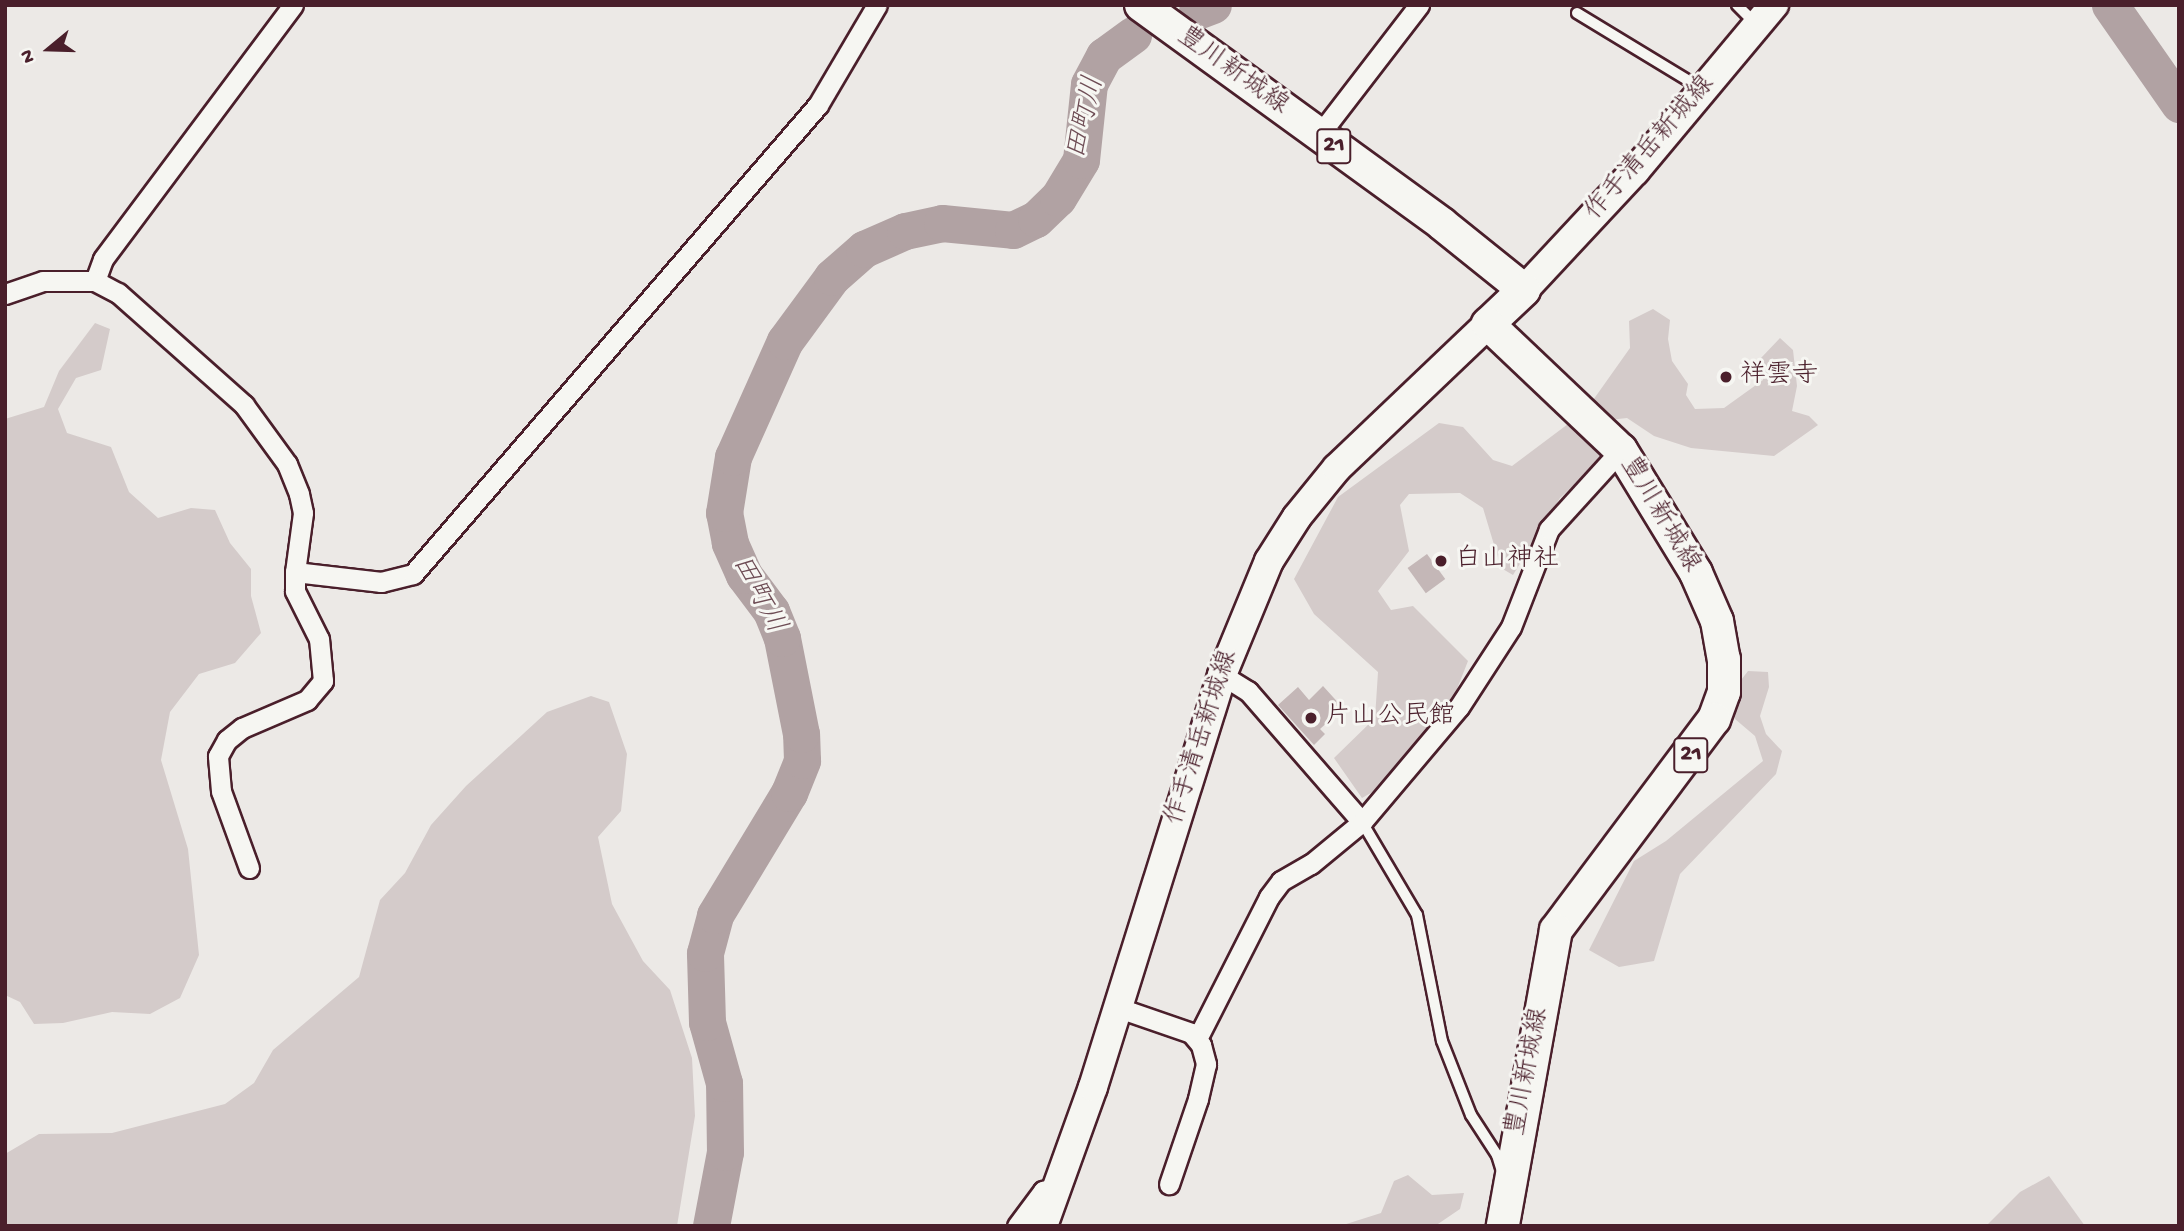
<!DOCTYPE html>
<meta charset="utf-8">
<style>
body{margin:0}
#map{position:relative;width:2184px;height:1231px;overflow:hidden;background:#ece9e6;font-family:"Gochi Hand","Klee One",sans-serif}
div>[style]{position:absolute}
.green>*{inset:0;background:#d4cbca}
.river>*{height:37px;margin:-18.5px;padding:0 18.5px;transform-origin:18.5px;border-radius:18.5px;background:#b1a2a3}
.building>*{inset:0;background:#c4b7b7;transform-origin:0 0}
.roads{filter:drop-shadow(2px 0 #4a1f2b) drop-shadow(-2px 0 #4a1f2b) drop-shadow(0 2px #4a1f2b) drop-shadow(0 -2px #4a1f2b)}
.service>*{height:10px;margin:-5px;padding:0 5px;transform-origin:5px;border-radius:5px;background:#f6f6f2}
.minor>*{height:19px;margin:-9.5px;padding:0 9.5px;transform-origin:9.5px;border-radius:9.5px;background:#f6f6f2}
.secondary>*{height:28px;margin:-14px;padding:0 14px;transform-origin:14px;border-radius:14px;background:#f6f6f2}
.primary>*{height:32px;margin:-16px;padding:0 16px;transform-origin:16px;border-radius:16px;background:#f6f6f2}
.dots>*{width:19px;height:19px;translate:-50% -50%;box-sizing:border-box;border:4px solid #f6f6f2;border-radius:50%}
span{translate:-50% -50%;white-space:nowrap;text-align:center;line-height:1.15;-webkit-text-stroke:6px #f6f6f2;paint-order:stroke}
.shield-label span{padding:2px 5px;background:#f6f6f2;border:2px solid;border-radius:5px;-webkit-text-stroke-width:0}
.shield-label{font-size:24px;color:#4a1f2b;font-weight:700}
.street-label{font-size:26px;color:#4a1f2b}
.poi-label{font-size:26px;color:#4a1f2b}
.left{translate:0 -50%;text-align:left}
.water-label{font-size:28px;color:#6e4d55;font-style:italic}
.frame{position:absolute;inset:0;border:7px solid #4a1f2b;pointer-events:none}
.north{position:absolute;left:14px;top:14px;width:70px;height:70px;-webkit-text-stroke:5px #f6f6f2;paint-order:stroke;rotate:251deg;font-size:19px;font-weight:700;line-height:28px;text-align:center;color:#4a1f2b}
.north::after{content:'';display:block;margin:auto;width:24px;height:32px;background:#4a1f2b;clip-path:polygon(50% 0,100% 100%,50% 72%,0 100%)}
</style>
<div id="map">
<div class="green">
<div style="clip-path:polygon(1653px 309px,1670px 320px,1668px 339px,1672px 361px,1688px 384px,1686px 395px,1695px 409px,1724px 408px,1763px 380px,1761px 358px,1780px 338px,1793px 350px,1797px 386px,1792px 411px,1809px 416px,1818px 425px,1774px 456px,1691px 448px,1654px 436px,1627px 418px,1609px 420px,1591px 403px,1630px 348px,1629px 321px)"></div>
<div style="clip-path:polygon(95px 323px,110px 329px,101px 370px,76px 378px,58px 409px,67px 433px,111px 447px,129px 492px,158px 518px,191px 508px,215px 510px,230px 543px,251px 569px,251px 596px,261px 633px,235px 663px,199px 674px,170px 712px,161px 760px,188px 849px,199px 955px,180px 998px,150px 1014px,112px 1012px,63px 1023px,34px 1024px,20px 1002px,5px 995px,5px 419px,44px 407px,59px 371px)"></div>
<div style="clip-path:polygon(1572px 421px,1607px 453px,1560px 498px,1513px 575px,1501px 568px,1483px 508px,1460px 493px,1409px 494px,1400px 505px,1409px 551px,1378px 591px,1391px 610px,1413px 606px,1468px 661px,1453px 699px,1383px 786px,1362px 798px,1334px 758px,1375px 718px,1378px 672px,1314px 614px,1294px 579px,1338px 497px,1439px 423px,1463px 427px,1493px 460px,1512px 466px)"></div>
<div style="clip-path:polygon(1748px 671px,1768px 672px,1769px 687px,1760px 716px,1766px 734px,1782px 751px,1776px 774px,1680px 874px,1654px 961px,1619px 967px,1589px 950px,1634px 861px,1666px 841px,1763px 761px,1755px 736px,1735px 719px,1735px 688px)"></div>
<div style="clip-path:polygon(591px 696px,609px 702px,627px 754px,621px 811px,598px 837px,612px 904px,643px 961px,670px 990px,692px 1058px,695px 1116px,677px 1226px,5px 1226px,5px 1154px,39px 1134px,112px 1133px,225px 1104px,254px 1083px,273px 1050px,359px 977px,380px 900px,405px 873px,431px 825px,466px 786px,547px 712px)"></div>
<div style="clip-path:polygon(1408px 1175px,1432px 1195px,1464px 1193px,1460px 1209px,1435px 1226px,1340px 1226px,1381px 1213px,1394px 1181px)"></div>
<div style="clip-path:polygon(2049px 1176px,2085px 1226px,1986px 1226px,2020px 1192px)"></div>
</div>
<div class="river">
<div style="left:2110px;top:5px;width:121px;rotate:55.1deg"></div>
<div style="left:1197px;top:11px;width:17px;rotate:-21deg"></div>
<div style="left:711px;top:1226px;width:75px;rotate:-79.3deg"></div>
<div style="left:725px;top:1152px;width:69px;rotate:-90.8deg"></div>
<div style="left:724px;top:1083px;width:63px;rotate:-105.6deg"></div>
<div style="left:707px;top:1022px;width:69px;rotate:-91.7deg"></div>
<div style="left:705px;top:953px;width:39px;rotate:-75deg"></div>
<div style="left:715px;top:915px;width:143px;rotate:-58.8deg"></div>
<div style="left:789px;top:793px;width:35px;rotate:-68deg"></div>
<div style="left:802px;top:760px;width:26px;rotate:-92deg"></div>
<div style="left:801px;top:734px;width:98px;rotate:-101.2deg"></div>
<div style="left:782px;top:638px;width:29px;rotate:-112deg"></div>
<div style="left:771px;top:611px;width:45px;rotate:-126.9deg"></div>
<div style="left:744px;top:575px;width:35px;rotate:-114deg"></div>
<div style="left:730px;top:543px;width:31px;rotate:-101deg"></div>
<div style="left:724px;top:513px;width:57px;rotate:-80.9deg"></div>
<div style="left:733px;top:457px;width:127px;rotate:-65.9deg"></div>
<div style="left:785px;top:341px;width:79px;rotate:-53.7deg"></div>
<div style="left:832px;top:277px;width:43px;rotate:-41.2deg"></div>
<div style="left:864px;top:249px;width:45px;rotate:-23.7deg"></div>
<div style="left:905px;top:231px;width:38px;rotate:-12deg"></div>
<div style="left:942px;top:223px;width:71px;rotate:5.6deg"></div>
<div style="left:1013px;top:230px;width:25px;rotate:-26deg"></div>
<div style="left:1036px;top:219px;width:30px;rotate:-44deg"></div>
<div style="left:1058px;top:198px;width:44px;rotate:-58.8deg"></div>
<div style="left:1081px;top:160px;width:76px;rotate:-84deg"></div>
<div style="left:1089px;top:84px;width:32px;rotate:-62deg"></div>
<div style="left:1104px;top:56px;width:36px;rotate:-36deg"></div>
</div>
<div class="building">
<div style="left:1427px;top:554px;width:31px;height:24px;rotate:54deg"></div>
<div style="clip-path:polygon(1323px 686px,1343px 708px,1320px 729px,1325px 734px,1314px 745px,1278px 705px,1298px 687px,1309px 700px)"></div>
</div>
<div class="roads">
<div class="service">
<div style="left:1737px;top:5px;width:27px;rotate:45deg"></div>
<div style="left:1577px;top:13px;width:146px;rotate:31.3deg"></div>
<div style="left:1362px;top:822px;width:108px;rotate:59.4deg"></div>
<div style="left:1417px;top:915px;width:128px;rotate:78.8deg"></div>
<div style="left:1442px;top:1041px;width:79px;rotate:68.6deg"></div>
<div style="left:1471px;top:1115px;width:48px;rotate:57deg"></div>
<div style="left:1497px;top:1155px;width:17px;rotate:73deg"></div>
</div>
<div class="minor">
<div style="left:1319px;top:135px;width:164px;rotate:-52.4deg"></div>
<div style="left:95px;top:281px;width:23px;rotate:-70deg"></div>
<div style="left:103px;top:259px;width:317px;rotate:-53.2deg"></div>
<div style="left:5px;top:294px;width:40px;rotate:-18.9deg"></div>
<div style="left:43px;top:281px;width:52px"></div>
<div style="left:95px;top:281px;width:26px;rotate:28deg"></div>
<div style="left:118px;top:293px;width:169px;rotate:41.6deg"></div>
<div style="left:244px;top:405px;width:73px;rotate:53.9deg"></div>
<div style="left:287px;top:464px;width:32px;rotate:68deg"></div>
<div style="left:299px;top:494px;width:19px;rotate:78deg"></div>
<div style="left:303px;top:513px;width:60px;rotate:97.7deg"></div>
<div style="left:295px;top:572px;width:87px;rotate:6.6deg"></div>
<div style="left:381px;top:582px;width:33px;rotate:-14deg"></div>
<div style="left:413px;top:574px;width:620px;rotate:-49.19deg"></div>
<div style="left:818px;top:105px;width:116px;rotate:-59.5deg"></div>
<div style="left:1222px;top:675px;width:31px;rotate:32deg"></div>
<div style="left:1248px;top:691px;width:174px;rotate:49deg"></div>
<div style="left:249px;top:868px;width:82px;rotate:-110deg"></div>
<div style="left:221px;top:791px;width:35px;rotate:-95deg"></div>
<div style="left:218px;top:756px;width:18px;rotate:-61deg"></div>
<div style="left:227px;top:740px;width:19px;rotate:-39deg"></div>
<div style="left:242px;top:728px;width:71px;rotate:-23.3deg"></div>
<div style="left:307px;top:700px;width:25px;rotate:-50deg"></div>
<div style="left:323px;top:681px;width:42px;rotate:-95.4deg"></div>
<div style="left:319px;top:639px;width:54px;rotate:-116.6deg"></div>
<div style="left:295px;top:591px;width:19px;rotate:-90deg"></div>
<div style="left:1116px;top:1007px;width:79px;rotate:19.1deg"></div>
<div style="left:1191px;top:1033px;width:16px;rotate:50deg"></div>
<div style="left:1201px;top:1045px;width:20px;rotate:75deg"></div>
<div style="left:1206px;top:1064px;width:36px;rotate:103deg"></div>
<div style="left:1198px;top:1099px;width:90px;rotate:108.8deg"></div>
<div style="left:1198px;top:1037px;width:157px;rotate:-63.1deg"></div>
<div style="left:1269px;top:897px;width:20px;rotate:-53deg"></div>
<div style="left:1281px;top:881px;width:34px;rotate:-30deg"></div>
<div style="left:1311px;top:864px;width:66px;rotate:-39.5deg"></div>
<div style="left:1362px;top:822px;width:150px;rotate:-49.9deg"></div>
<div style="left:1459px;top:707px;width:95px;rotate:-57deg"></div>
<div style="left:1511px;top:627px;width:105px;rotate:-68.8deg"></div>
<div style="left:1549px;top:529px;width:107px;rotate:-47.7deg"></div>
<div style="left:1017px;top:1226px;width:44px;rotate:-53.4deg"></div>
<div style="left:1043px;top:1191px;width:16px;rotate:-14deg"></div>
</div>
<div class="secondary">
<div style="left:1524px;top:290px;width:163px;rotate:-47deg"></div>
<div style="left:1635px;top:171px;width:217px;rotate:-50.1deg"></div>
<div style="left:1043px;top:1226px;width:148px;rotate:-70.2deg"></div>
<div style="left:1093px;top:1087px;width:432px;rotate:-72.6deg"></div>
<div style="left:1222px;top:675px;width:123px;rotate:-67.6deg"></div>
<div style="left:1269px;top:561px;width:52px;rotate:-57.5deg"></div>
<div style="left:1297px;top:517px;width:63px;rotate:-50.8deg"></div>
<div style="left:1337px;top:468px;width:209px;rotate:-43.6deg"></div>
</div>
<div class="primary">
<div style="left:1141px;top:5px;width:372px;rotate:36deg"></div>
<div style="left:1442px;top:224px;width:105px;rotate:38.8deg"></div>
<div style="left:1524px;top:290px;width:50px;rotate:136.6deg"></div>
<div style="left:1488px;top:324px;width:183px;rotate:43.5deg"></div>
<div style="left:1621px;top:450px;width:144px;rotate:58.6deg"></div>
<div style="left:1696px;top:573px;width:52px;rotate:66.4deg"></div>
<div style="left:1717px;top:621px;width:39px;rotate:80deg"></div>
<div style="left:1724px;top:659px;width:33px;rotate:90deg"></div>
<div style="left:1724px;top:692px;width:29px;rotate:110deg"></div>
<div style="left:1714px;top:719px;width:264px;rotate:126.8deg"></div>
<div style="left:1556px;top:930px;width:301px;rotate:100.2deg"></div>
</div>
</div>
<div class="dots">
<div style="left:1726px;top:377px;background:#4a1f2b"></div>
<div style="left:1441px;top:561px;background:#4a1f2b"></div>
<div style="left:1311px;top:718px;background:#4a1f2b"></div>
</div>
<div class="shield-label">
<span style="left:1334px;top:146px">21</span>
<span style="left:1691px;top:755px">21</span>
</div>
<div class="street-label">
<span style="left:1232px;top:72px;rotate:36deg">豊川新城線</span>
<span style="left:1651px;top:149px;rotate:-49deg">作手清岳新城線</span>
<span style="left:1659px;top:515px;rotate:59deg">豊川新城線</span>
<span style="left:1203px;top:738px;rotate:-72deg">作手清岳新城線</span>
<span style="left:1529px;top:1072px;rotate:-79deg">豊川新城線</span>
</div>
<div class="poi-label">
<span class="left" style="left:1740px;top:377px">祥雲寺</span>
<span class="left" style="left:1455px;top:561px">白山神社</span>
<span class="left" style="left:1325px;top:718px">片山公民館</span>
</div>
<div class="water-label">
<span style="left:1087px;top:118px;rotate:-77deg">田町川</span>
<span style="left:757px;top:595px;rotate:62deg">田町川</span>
</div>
<div class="frame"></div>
<div class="north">N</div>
</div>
